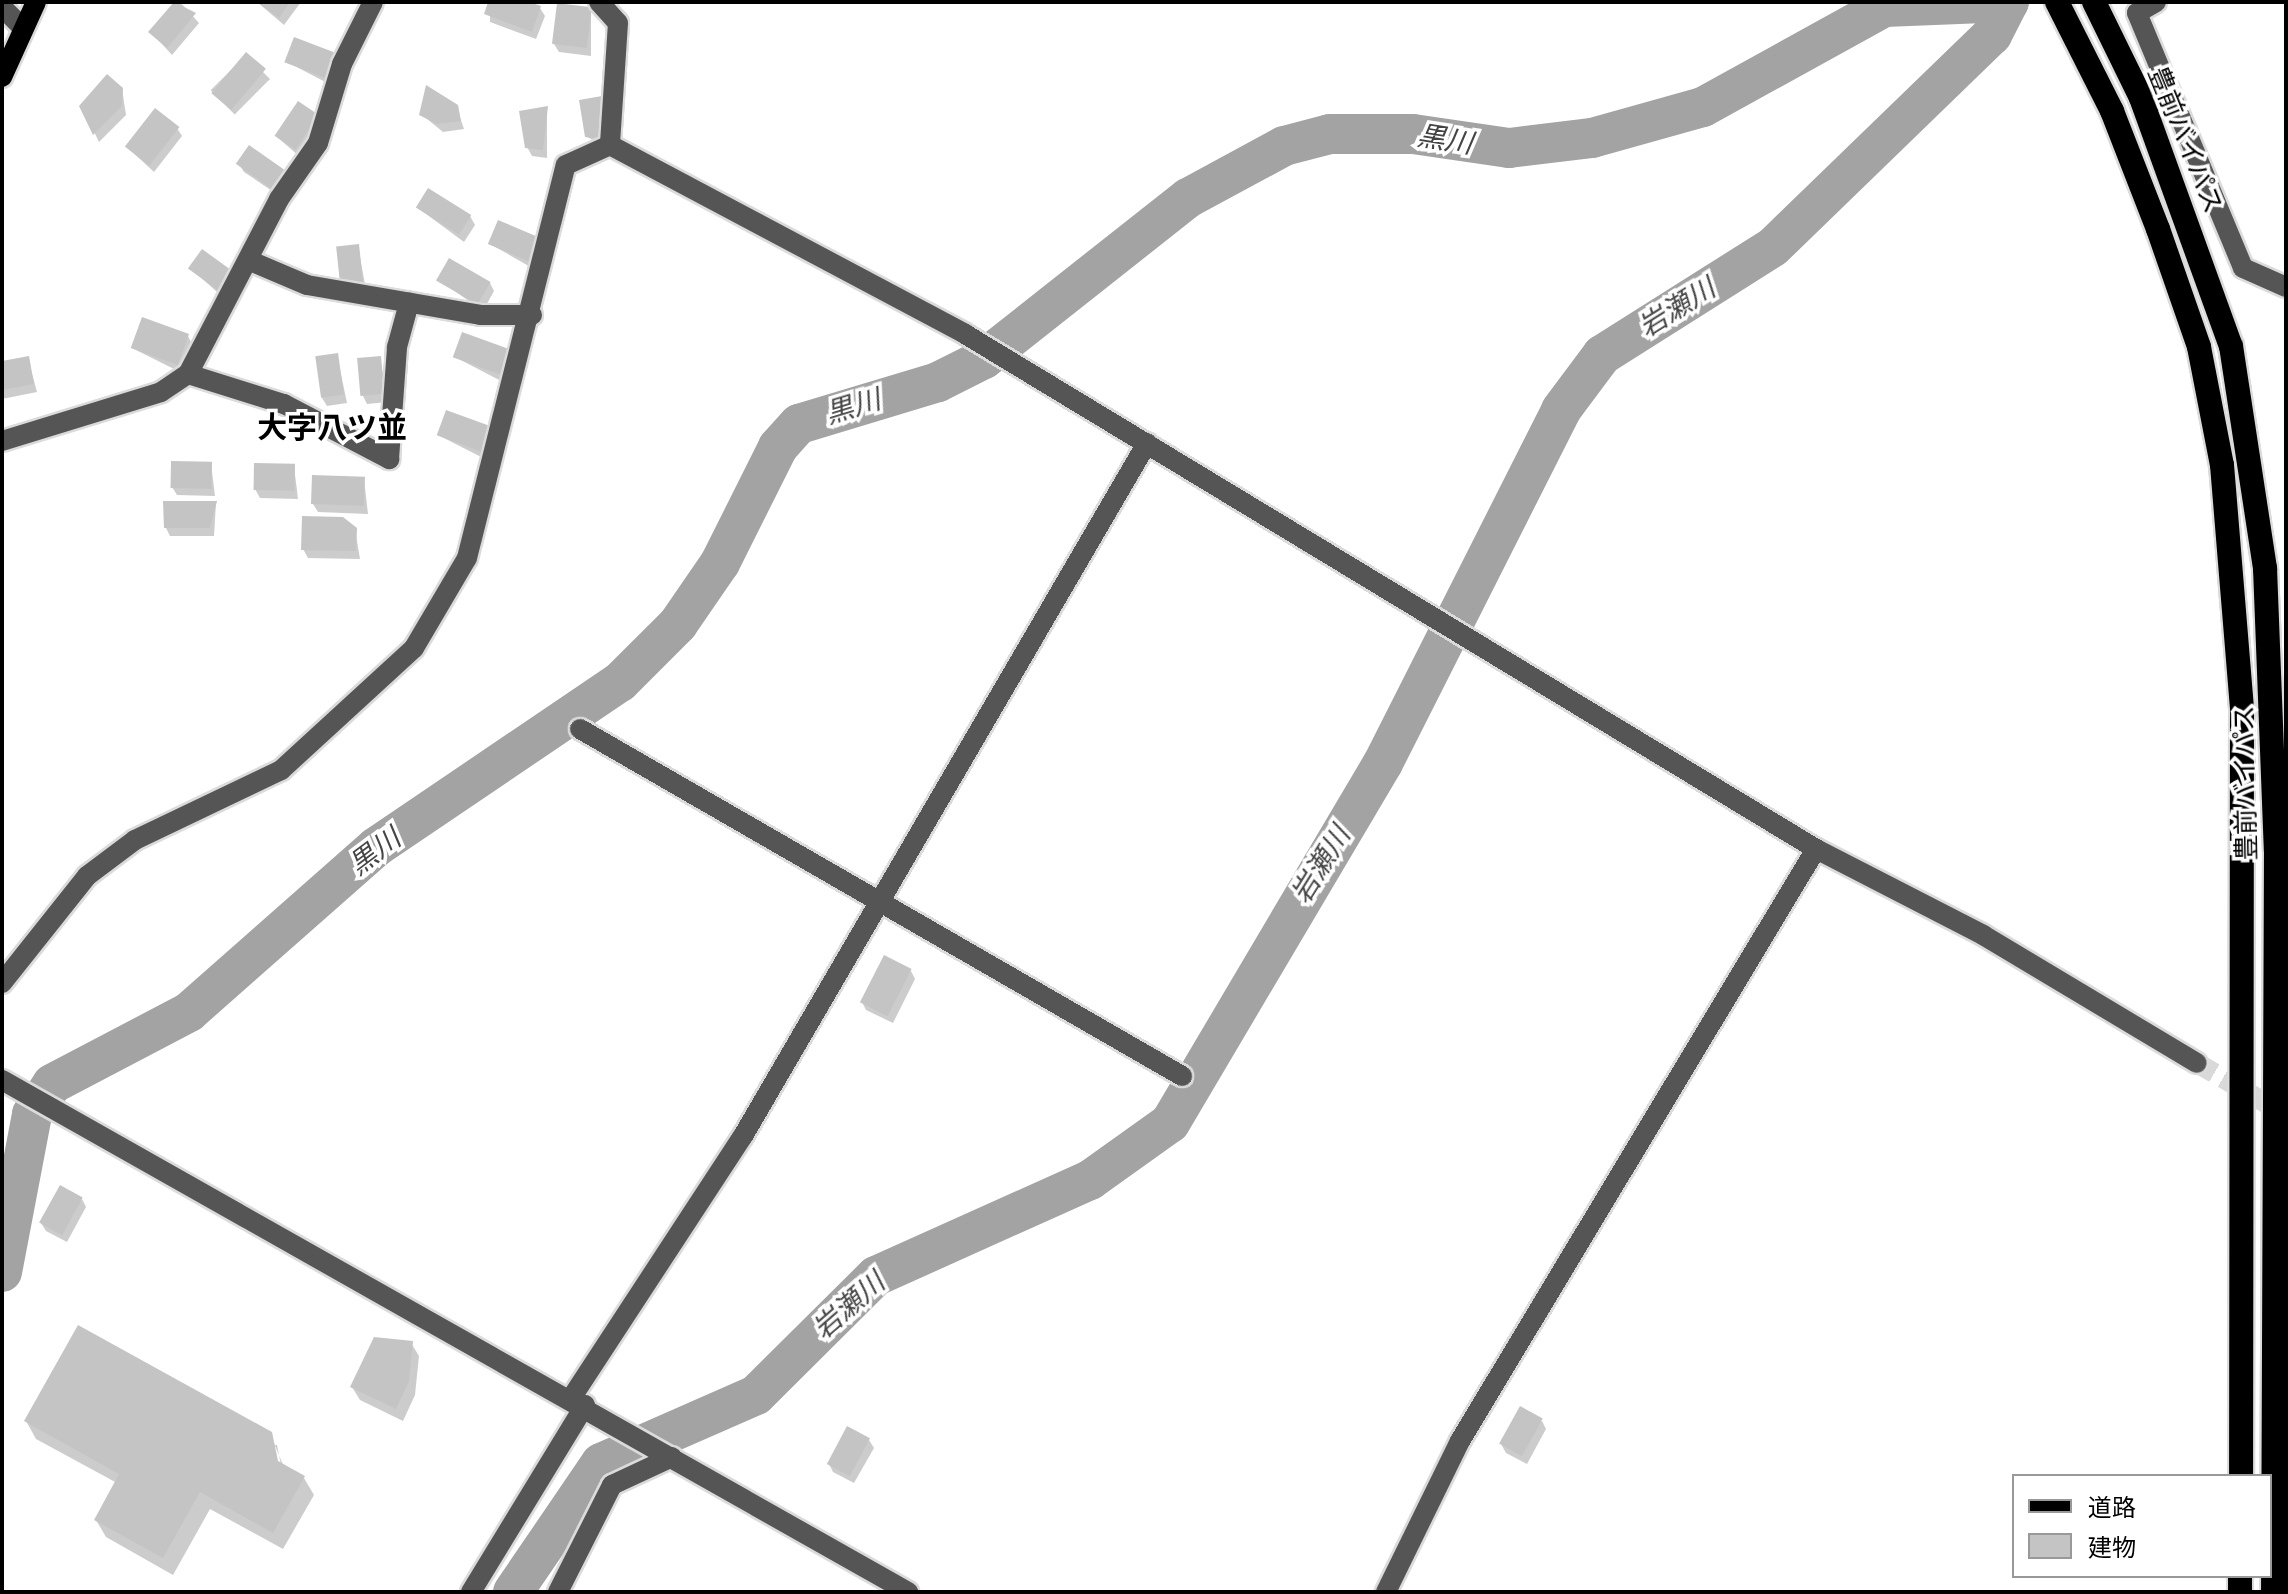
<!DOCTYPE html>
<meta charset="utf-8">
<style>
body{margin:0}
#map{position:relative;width:2288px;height:1594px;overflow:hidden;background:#fff;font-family:"Nunito Sans","Noto Sans JP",sans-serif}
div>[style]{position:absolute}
.shadow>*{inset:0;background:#0003;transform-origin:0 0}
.river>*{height:40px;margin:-20px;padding:0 20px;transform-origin:20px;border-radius:20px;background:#a3a3a3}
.building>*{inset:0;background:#c4c4c4;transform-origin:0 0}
.minor-tunnel>*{height:20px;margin-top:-10px;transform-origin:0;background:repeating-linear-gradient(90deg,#d9d9d9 0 20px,transparent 0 30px)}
.roads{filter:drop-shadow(2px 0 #dbdbdb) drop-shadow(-2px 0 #dbdbdb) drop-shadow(0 2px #dbdbdb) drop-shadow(0 -2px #dbdbdb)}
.minor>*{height:20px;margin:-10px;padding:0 10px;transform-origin:10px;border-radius:10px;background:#555}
.major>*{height:20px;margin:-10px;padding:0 10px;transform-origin:10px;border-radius:10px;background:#000}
.highway>*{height:24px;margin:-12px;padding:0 12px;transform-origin:12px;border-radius:12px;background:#000}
span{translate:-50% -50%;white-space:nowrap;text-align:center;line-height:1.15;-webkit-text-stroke:7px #fff;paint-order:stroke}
.street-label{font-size:26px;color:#000}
.water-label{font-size:28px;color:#444;font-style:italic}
.quarter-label{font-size:30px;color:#000;font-weight:700}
.frame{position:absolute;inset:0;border:4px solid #000;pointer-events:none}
.legend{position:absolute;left:2012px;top:1474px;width:260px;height:104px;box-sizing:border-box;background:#fff;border:2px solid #999;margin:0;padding:10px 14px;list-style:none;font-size:24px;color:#000}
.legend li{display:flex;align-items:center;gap:16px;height:40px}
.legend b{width:40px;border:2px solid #999}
</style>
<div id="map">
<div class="shadow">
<div style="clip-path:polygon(180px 2px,199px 23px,172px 55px,151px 32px)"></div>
<div style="clip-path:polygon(257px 2px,301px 2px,284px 25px)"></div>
<div style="clip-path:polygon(490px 2px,540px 8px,545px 16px,536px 39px,490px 22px)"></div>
<div style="clip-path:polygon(591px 9px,591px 56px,559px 52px,554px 44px)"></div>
<div style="left:246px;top:55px;width:34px;height:50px;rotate:45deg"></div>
<div style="clip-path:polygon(336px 56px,333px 86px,287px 62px)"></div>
<div style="clip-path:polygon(122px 89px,126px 115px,99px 142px,82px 107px)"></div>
<div style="clip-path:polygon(582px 101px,607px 147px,587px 137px)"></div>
<div style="clip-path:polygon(299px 104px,322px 125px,300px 157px,276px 136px)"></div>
<div style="clip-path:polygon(456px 106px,464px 129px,443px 132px,421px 114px)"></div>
<div style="clip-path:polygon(547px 108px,547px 158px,532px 156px,527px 147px)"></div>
<div style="clip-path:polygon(177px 128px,182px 136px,154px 172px,127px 147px)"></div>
<div style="clip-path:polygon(249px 148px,284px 199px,244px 172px,239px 164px)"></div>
<div style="clip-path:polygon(418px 208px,470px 216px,475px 225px,464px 242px)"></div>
<div style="clip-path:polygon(538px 240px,534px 269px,490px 244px)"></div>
<div style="clip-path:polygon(358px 246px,366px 290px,346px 292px)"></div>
<div style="clip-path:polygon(203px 252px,225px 299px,190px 268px)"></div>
<div style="clip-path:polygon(439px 280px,490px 283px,494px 291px,483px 311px)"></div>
<div style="clip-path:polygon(188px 336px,192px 344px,182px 373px,132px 348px)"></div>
<div style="clip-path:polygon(508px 351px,512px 359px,503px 382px,455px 357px)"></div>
<div style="clip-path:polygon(337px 355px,347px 403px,327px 406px,322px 398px)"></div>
<div style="clip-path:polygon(380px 358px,388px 402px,367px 404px,363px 396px)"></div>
<div style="clip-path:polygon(28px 359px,37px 392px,2px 399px,2px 363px)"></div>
<div style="clip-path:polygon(438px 435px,495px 437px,487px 460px)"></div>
<div style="clip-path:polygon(211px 464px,215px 496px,177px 495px,172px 487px)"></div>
<div style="clip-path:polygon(294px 466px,298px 499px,260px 498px,255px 489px)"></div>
<div style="clip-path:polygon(364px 479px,368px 514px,318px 512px,313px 504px)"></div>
<div style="clip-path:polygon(216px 503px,214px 536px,170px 536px,166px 528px)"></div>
<div style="clip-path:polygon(355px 529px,360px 559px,308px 558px,303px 549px)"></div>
<div style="clip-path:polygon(911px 971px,915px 979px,893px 1023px,866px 1010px,862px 1002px)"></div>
<div style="clip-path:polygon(82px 1199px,86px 1207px,67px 1242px,46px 1231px,41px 1223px)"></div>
<div style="clip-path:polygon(411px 1343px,419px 1356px,415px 1395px,403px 1421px,360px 1400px,352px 1387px)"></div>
<div style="clip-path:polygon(evenodd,26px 1421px,270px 1434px,284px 1467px,304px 1478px,314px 1495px,283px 1549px,210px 1509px,173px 1575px,106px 1537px,96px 1520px,117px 1483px,36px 1439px,26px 1421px,272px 1445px,277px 1445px,282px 1470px,278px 1471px,272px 1445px)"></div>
<div style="clip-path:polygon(1542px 1421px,1546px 1429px,1527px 1464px,1506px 1453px,1501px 1444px)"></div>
<div style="clip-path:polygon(869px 1440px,874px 1448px,854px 1483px,833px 1472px,829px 1464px)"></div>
</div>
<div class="river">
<div style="left:2px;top:1272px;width:161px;rotate:-79.2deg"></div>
<div style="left:32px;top:1114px;width:36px;rotate:-56deg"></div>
<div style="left:52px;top:1084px;width:155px;rotate:-27.7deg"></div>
<div style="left:189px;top:1012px;width:249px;rotate:-41.4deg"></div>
<div style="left:376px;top:847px;width:295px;rotate:-34.1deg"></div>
<div style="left:620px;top:682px;width:82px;rotate:-45deg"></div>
<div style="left:678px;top:624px;width:74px;rotate:-55.5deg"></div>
<div style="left:720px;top:563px;width:130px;rotate:-63.4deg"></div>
<div style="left:778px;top:447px;width:31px;rotate:-48deg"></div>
<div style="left:799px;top:424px;width:145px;rotate:-16.8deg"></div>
<div style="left:938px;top:382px;width:51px;rotate:-26.6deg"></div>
<div style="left:984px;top:359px;width:260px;rotate:-38.3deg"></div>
<div style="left:1188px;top:198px;width:109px;rotate:-28.4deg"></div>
<div style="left:1284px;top:146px;width:48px;rotate:-14.6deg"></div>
<div style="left:1330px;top:134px;width:83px"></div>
<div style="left:1413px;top:134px;width:97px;rotate:8.3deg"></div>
<div style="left:1509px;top:148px;width:84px;rotate:-6.9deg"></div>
<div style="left:1592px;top:138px;width:115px;rotate:-15.6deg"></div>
<div style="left:1703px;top:107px;width:207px;rotate:-28.9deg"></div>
<div style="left:1884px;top:7px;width:125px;rotate:-2.3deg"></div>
<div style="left:513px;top:1592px;width:156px;rotate:-55.7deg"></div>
<div style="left:601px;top:1463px;width:169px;rotate:-23.7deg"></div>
<div style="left:756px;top:1395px;width:169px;rotate:-44.8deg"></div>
<div style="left:876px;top:1276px;width:235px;rotate:-24.2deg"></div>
<div style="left:1090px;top:1180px;width:98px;rotate:-35.5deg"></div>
<div style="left:1170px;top:1123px;width:418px;rotate:-59.4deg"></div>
<div style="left:1383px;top:763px;width:395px;rotate:-63.2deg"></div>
<div style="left:1561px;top:410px;width:69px;rotate:-53.3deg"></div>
<div style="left:1602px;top:355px;width:202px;rotate:-32.3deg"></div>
<div style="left:1773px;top:247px;width:305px;rotate:-44.1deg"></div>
<div style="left:1992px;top:35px;width:37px;rotate:-63deg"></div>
</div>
<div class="building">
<div style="clip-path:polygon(174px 2px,196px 13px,167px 48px,148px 32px)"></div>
<div style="clip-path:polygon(257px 2px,290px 2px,279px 18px)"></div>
<div style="clip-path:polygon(488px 2px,529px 2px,541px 6px,532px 32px,484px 14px)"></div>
<div style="left:557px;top:3px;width:35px;height:41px;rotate:7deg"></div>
<div style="left:294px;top:37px;width:47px;height:27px;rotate:21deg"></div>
<div style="left:246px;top:52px;width:26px;height:54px;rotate:40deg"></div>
<div style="clip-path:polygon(107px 74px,123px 88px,122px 106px,93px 135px,79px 106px)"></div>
<div style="clip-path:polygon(426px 85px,458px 105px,461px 121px,437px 124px,419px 115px)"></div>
<div style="clip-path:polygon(608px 95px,603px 139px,585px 137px,579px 100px)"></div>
<div style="left:298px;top:101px;width:25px;height:42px;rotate:34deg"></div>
<div style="clip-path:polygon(548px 106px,543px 150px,525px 148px,519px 111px)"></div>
<div style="left:155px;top:108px;width:31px;height:49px;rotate:38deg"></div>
<div style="left:249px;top:145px;width:51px;height:23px;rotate:35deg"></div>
<div style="left:428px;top:188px;width:51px;height:23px;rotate:32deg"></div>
<div style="left:498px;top:220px;width:46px;height:26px;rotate:23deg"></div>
<div style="left:359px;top:244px;width:38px;height:23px;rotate:84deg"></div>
<div style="left:202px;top:249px;width:41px;height:24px;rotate:36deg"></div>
<div style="left:449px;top:258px;width:48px;height:26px;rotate:30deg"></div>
<div style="left:142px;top:317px;width:50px;height:33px;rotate:20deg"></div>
<div style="left:462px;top:332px;width:50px;height:27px;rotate:20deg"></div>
<div style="left:338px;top:353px;width:42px;height:23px;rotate:82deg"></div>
<div style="clip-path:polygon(29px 356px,34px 384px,2px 390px,2px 361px)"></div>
<div style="left:381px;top:356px;width:38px;height:24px;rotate:85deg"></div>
<div style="left:446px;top:410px;width:49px;height:27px;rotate:20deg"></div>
<div style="left:171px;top:461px;width:41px;height:27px;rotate:1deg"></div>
<div style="left:254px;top:463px;width:41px;height:27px;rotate:1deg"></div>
<div style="left:312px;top:475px;width:53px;height:29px;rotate:2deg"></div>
<div style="clip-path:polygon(163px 501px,217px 501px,210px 528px,164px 528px)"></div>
<div style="clip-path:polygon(302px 516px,343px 517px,357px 528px,356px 551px,301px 550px)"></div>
<div style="left:884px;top:955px;width:31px;height:53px;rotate:27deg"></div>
<div style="left:60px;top:1185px;width:26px;height:43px;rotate:29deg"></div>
<div style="clip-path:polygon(78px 1325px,272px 1432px,278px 1461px,305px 1476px,273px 1533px,200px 1492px,163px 1558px,94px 1520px,119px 1474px,24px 1421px)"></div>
<div style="clip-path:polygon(374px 1337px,413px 1341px,409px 1381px,396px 1409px,350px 1387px)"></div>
<div style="left:1520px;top:1406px;width:26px;height:43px;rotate:29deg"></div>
<div style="left:847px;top:1426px;width:26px;height:43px;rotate:28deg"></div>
</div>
<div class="minor-tunnel">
<div style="left:2197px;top:1063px;width:103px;rotate:30.3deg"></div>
</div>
<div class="roads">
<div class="minor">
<div style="left:599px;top:2px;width:28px;rotate:48deg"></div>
<div style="left:618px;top:23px;width:122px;rotate:93.8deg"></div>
<div style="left:610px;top:145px;width:402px;rotate:28deg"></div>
<div style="left:965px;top:334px;width:995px;rotate:31.18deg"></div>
<div style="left:1816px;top:849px;width:188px;rotate:27.2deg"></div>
<div style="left:1983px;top:935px;width:249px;rotate:30.9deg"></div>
<div style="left:2156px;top:2px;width:22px;rotate:150deg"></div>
<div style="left:2137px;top:13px;width:276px;rotate:67.4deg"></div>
<div style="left:2243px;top:268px;width:47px;rotate:23.8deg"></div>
<div style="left:2px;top:7px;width:27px;rotate:45deg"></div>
<div style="left:248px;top:260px;width:64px;rotate:23deg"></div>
<div style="left:307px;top:285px;width:176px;rotate:9.8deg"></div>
<div style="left:480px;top:315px;width:52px"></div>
<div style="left:188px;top:374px;width:101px;rotate:17.4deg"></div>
<div style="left:284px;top:404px;width:119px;rotate:27.6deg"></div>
<div style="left:389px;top:459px;width:112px;rotate:-85.9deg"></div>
<div style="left:397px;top:347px;width:46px;rotate:-74.7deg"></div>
<div style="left:2px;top:441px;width:166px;rotate:-17.1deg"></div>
<div style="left:161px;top:392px;width:32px;rotate:-34deg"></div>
<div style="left:188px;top:374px;width:197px;rotate:-62.5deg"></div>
<div style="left:279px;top:199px;width:68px;rotate:-55.1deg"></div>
<div style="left:318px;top:143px;width:83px;rotate:-73.1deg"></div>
<div style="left:342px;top:64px;width:69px;rotate:-63.4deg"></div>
<div style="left:580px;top:729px;width:695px;rotate:29.96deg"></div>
<div style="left:2px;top:983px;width:137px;rotate:-51.5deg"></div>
<div style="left:87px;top:876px;width:60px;rotate:-36.9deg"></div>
<div style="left:135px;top:840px;width:162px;rotate:-25.6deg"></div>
<div style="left:281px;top:770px;width:180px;rotate:-42.5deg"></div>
<div style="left:414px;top:648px;width:104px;rotate:-59.5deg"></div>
<div style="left:467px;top:558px;width:405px;rotate:-75.9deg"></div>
<div style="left:566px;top:165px;width:48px;rotate:-24.4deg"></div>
<div style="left:2px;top:1080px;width:1041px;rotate:29.47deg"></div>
<div style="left:572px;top:1397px;width:312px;rotate:-56.8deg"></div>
<div style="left:743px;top:1136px;width:802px;rotate:-59.76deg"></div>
<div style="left:471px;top:1592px;width:219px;rotate:-58.6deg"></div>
<div style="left:558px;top:1592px;width:120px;rotate:-63.2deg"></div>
<div style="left:612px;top:1485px;width:66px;rotate:-25deg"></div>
<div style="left:1386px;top:1592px;width:168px;rotate:-63.9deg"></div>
<div style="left:1460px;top:1441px;width:691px;rotate:-58.98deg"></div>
</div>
<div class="major">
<div style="left:2px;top:77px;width:82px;rotate:-65.6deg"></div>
</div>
<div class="highway">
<div style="left:2057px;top:2px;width:122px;rotate:63.2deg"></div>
<div style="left:2112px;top:111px;width:127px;rotate:68.7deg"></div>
<div style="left:2158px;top:229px;width:125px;rotate:70.8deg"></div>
<div style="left:2199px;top:347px;width:120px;rotate:79deg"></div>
<div style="left:2222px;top:465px;width:245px;rotate:85.3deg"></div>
<div style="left:2242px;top:709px;width:767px;rotate:90.07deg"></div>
<div style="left:2094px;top:2px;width:107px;rotate:63.9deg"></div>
<div style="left:2141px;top:98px;width:264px;rotate:70.1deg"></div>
<div style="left:2231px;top:346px;width:225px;rotate:81.3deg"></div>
<div style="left:2265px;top:568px;width:283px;rotate:87.8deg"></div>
<div style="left:2276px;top:851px;width:741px;rotate:90.23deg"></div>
<div style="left:2240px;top:1592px;width:16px;rotate:-90deg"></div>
</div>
</div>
<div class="street-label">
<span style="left:2185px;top:140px;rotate:68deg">豊前バイパス</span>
<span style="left:2246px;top:783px;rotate:-91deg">豊前バイパス</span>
</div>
<div class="water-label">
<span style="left:1445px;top:140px;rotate:9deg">黒川</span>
<span style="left:1677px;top:308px;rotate:-32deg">岩瀬川</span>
<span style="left:853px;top:407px;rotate:-17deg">黒川</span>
<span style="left:375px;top:852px;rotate:-37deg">黒川</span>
<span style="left:1321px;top:865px;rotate:-58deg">岩瀬川</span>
<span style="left:849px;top:1306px;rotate:-41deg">岩瀬川</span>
</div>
<div class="quarter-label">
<span style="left:332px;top:429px">大字八ツ並</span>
</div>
<div class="frame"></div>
<ul class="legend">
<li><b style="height:10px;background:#000"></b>道路</li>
<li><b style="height:22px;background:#c4c4c4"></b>建物</li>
</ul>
</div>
